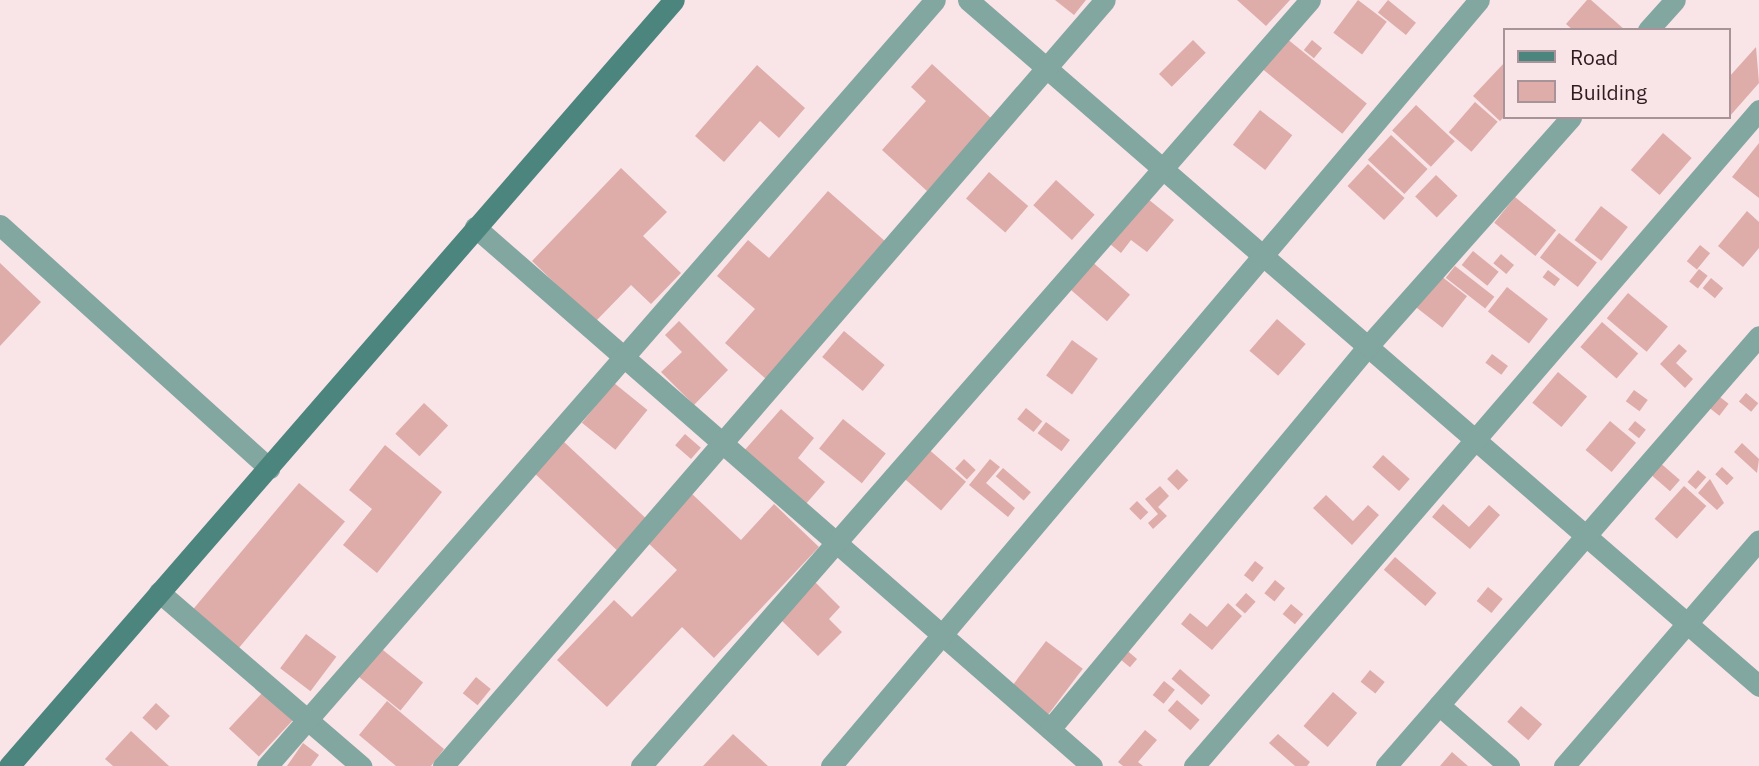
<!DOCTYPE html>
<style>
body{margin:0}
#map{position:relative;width:1759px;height:766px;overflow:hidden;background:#f9e4e8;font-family:"IBM Plex Sans",sans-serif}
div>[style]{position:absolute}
.building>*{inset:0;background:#deada9;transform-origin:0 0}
.street>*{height:21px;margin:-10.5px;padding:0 10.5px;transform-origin:10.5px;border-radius:10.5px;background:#82a6a0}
.secondary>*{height:21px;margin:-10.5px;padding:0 10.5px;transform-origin:10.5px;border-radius:10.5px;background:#4c857d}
span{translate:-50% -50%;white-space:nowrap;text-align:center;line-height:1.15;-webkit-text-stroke:7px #f9e4e8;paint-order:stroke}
.legend{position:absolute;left:1503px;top:28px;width:228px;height:91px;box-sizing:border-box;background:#f9e4e8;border:2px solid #a89498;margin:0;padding:9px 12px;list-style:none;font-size:21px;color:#2f1c21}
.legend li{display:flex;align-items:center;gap:14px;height:35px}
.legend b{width:35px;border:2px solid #a89498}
</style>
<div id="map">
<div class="building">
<div style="clip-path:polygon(1055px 0,1086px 0,1074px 15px)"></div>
<div style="clip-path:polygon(1237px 0,1290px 0,1266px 26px)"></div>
<div style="left:1358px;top:0;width:36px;height:41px;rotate:37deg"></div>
<div style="left:1388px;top:0;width:36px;height:16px;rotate:39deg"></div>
<div style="clip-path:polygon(1587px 0,1591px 0,1625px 30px,1573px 30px,1566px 24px)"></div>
<div style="left:1286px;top:38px;width:104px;height:39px;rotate:39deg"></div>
<div style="left:1193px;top:40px;width:18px;height:48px;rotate:45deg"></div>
<div style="left:1312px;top:40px;width:13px;height:13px;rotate:39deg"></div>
<div style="clip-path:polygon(1756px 47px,1759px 83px,1729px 117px,1729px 77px)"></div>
<div style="clip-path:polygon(1505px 62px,1505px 116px,1500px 121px,1473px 96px)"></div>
<div style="clip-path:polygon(932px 64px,992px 119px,927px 191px,882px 150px,926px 101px,911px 87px)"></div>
<div style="clip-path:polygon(757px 65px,805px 108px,779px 138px,760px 121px,724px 162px,695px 136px)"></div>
<div style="left:1475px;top:102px;width:30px;height:40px;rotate:41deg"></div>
<div style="left:1416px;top:105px;width:53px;height:35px;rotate:43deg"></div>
<div style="left:1260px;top:110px;width:41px;height:44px;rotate:38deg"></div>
<div style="left:1663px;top:133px;width:38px;height:49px;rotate:41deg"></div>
<div style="left:1391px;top:135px;width:50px;height:34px;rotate:43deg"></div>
<div style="clip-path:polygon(1759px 143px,1759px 198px,1732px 177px)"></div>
<div style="left:1368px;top:164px;width:50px;height:30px;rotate:43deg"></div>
<div style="clip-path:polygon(621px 168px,667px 212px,643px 236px,681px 273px,651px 304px,631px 285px,595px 322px,532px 261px)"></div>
<div style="left:989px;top:172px;width:52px;height:35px;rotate:41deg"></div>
<div style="left:1436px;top:175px;width:30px;height:30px;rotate:44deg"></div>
<div style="left:1056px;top:180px;width:52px;height:34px;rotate:42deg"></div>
<div style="clip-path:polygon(828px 191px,886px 242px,766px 379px,725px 343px,755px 309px,717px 276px,748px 240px,769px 258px)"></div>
<div style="left:1515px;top:197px;width:53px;height:33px;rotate:39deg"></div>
<div style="clip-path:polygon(1148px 199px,1174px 220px,1147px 252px,1131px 240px,1121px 253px,1110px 244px)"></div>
<div style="left:1601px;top:206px;width:34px;height:43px;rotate:38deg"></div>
<div style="clip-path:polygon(1747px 211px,1759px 222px,1759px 248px,1743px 267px,1718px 246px)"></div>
<div style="left:1559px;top:233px;width:48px;height:31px;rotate:38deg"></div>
<div style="left:1700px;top:245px;width:13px;height:21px;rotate:39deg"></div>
<div style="left:1473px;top:251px;width:33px;height:18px;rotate:39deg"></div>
<div style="left:1501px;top:254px;width:17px;height:12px;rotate:40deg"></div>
<div style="left:1090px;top:260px;width:53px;height:35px;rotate:41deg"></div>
<div style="clip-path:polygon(0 263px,41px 302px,0 346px)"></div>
<div style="left:1455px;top:266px;width:50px;height:15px;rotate:38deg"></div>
<div style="left:1699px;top:269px;width:11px;height:16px;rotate:38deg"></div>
<div style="left:1548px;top:270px;width:15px;height:9px;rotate:37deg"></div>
<div style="left:1441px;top:276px;width:33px;height:40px;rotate:38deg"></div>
<div style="left:1711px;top:278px;width:16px;height:13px;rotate:40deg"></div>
<div style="left:1507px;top:287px;width:52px;height:31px;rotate:38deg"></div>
<div style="left:1628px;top:293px;width:52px;height:33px;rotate:40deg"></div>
<div style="left:1277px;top:319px;width:38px;height:42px;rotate:41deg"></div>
<div style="clip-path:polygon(679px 321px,728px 370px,694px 405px,661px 372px,682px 352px,665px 335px)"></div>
<div style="left:1602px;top:322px;width:48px;height:33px;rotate:41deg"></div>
<div style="left:844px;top:331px;width:53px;height:34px;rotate:40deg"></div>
<div style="left:1072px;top:340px;width:32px;height:44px;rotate:36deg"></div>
<div style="clip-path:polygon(1679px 344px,1687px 351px,1676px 363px,1693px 379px,1685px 388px,1660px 364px)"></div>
<div style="left:1492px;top:354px;width:20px;height:11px;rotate:37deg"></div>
<div style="left:1558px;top:372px;width:38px;height:40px;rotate:40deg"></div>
<div style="left:614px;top:383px;width:43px;height:51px;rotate:39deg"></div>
<div style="left:1634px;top:390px;width:17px;height:14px;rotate:36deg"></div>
<div style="left:1746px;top:393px;width:16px;height:11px;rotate:40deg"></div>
<div style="left:1716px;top:394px;width:16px;height:15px;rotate:38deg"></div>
<div style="left:424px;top:403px;width:33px;height:42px;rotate:43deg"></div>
<div style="left:1026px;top:408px;width:21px;height:14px;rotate:39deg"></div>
<div style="clip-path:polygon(781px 409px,814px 438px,798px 458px,825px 482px,804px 506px,743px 452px)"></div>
<div style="left:843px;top:419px;width:55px;height:38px;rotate:39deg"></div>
<div style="left:1610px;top:421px;width:34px;height:38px;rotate:40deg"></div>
<div style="left:1635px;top:421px;width:14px;height:11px;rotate:39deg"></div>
<div style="left:1046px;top:422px;width:30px;height:14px;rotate:37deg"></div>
<div style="left:685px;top:434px;width:21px;height:15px;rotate:41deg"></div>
<div style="left:563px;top:441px;width:115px;height:43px;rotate:43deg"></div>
<div style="clip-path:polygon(1742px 443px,1759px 459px,1757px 473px,1734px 452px)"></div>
<div style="clip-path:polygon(385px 445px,442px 492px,377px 573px,343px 545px,372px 509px,349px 490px)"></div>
<div style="left:926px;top:447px;width:53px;height:38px;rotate:41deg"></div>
<div style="left:1383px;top:455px;width:36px;height:16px;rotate:42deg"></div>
<div style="left:964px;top:459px;width:16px;height:13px;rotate:43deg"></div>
<div style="clip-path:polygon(990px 459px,1000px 467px,986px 483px,1015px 508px,1008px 517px,969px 485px)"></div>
<div style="left:1658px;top:461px;width:29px;height:15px;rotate:41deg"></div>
<div style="left:1722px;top:467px;width:16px;height:10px;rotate:43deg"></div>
<div style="left:1003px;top:468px;width:37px;height:11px;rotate:41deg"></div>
<div style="left:1177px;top:469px;width:16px;height:14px;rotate:45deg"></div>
<div style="left:1698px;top:470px;width:11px;height:16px;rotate:41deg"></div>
<div style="clip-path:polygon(1710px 479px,1724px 503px,1717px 510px,1698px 493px)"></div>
<div style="left:299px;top:483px;width:60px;height:167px;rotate:40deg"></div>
<div style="clip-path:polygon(1160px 486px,1169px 496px,1158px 507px,1167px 516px,1153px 529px,1148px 523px,1158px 514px,1145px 499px)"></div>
<div style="left:1684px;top:486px;width:30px;height:44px;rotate:42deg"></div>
<div style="clip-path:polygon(691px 493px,741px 540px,774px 504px,819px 547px,714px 658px,682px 627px,607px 707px,557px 660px,614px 600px,632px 617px,677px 570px,646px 541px)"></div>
<div style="clip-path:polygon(1326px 495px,1353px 521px,1368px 505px,1379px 515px,1352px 545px,1313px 508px)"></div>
<div style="left:1137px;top:501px;width:16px;height:11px;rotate:45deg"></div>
<div style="clip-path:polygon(1443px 504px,1469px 527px,1489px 505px,1500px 515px,1470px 549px,1432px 517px)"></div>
<div style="left:1395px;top:557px;width:55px;height:17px;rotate:41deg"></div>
<div style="left:1255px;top:561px;width:11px;height:18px;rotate:38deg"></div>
<div style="left:1275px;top:580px;width:13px;height:17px;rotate:39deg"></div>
<div style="clip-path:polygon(814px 581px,840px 607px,829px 619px,842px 632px,818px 656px,778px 617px)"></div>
<div style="left:1488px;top:587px;width:19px;height:18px;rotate:39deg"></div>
<div style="left:1246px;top:593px;width:13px;height:16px;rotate:42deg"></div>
<div style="clip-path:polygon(1228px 603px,1242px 616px,1212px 650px,1181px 624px,1190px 613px,1207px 627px)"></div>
<div style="left:1291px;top:604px;width:16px;height:13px;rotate:40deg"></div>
<div style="left:306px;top:634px;width:38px;height:43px;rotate:37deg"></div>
<div style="left:1046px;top:641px;width:46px;height:61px;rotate:37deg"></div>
<div style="left:378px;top:646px;width:58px;height:36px;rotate:39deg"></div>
<div style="left:1124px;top:648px;width:17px;height:11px;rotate:40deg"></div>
<div style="left:1180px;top:669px;width:40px;height:13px;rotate:41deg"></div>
<div style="left:1370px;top:670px;width:19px;height:15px;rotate:39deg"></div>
<div style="left:476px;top:677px;width:19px;height:21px;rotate:39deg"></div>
<div style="left:1164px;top:681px;width:14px;height:18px;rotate:39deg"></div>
<div style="left:263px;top:692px;width:41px;height:50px;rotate:43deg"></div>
<div style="left:1333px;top:692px;width:32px;height:45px;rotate:41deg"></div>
<div style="left:1177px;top:700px;width:30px;height:14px;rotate:41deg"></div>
<div style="clip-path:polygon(387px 701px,444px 749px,431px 766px,396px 766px,359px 735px)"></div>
<div style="left:156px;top:703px;width:19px;height:20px;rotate:43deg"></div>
<div style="left:1521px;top:706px;width:28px;height:21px;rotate:41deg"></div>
<div style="clip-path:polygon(1145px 730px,1157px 740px,1138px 762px,1143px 766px,1123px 766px,1118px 762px)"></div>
<div style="clip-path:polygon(131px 731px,169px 766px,113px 766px,105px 759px)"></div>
<div style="clip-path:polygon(733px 734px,768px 766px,703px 766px)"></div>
<div style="clip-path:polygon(1278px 734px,1310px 762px,1307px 766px,1295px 766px,1269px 743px)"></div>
<div style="clip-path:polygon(303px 743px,319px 755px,311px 766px,287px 766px)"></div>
<div style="clip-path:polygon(1452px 752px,1468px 766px,1440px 766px)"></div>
</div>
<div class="street">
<div style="left:968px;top:0;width:1047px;rotate:40.93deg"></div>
<div style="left:1648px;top:30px;width:40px;rotate:-48deg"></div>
<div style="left:0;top:225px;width:363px;rotate:42.1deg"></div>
<div style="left:475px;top:227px;width:819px;rotate:41.14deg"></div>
<div style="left:159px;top:592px;width:267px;rotate:40.7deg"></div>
<div style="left:1439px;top:705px;width:93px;rotate:41.1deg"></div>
<div style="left:1050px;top:729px;width:498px;rotate:-50.3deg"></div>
<div style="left:1368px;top:346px;width:306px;rotate:-48.4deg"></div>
<div style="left:267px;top:766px;width:1016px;rotate:-48.91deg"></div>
<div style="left:443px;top:766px;width:1012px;rotate:-49.17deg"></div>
<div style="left:641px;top:766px;width:1017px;rotate:-48.87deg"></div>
<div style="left:831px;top:766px;width:1003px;rotate:-49.77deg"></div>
<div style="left:1194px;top:766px;width:866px;rotate:-49.26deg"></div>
<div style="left:1386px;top:766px;width:569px;rotate:-49.06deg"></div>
<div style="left:1564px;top:766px;width:298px;rotate:-49.2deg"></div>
</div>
<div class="secondary">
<div style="left:9px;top:766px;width:1014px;rotate:-49.04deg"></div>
</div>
<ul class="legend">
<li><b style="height:9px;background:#4c857d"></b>Road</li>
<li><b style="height:19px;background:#deada9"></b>Building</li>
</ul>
</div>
